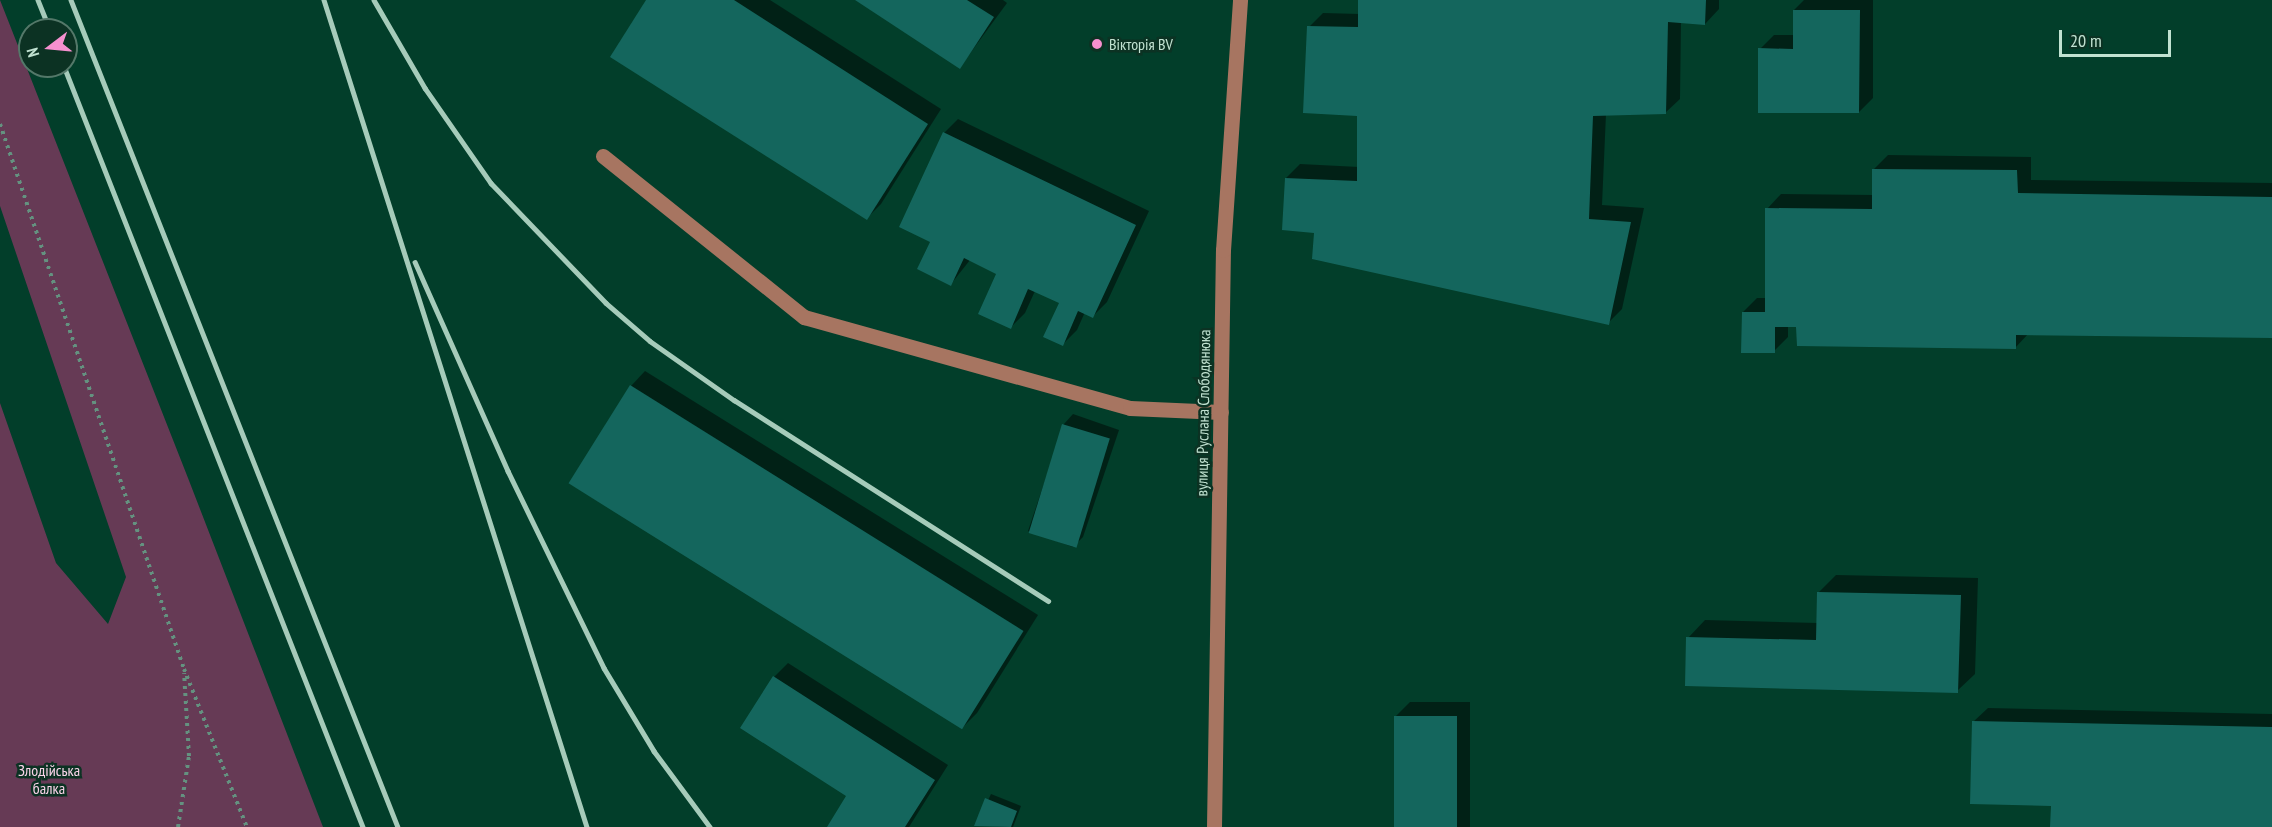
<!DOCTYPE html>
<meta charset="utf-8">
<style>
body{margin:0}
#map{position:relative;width:2272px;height:827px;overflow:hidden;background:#023e2a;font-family:"PT Sans Narrow",sans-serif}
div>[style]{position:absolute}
.green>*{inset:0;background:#663a55}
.shadow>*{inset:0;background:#0007}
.building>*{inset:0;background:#14665d;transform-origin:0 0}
.path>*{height:4px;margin-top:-2px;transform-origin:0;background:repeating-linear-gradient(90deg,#649280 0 3px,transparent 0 7.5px)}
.minor>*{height:15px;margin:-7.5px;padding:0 7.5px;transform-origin:7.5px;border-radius:7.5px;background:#a77561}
.rail>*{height:4.5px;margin:-2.25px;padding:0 2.25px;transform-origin:2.25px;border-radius:2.25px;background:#a6cbba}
.dots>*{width:16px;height:16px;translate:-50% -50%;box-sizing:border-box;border:3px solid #0c3223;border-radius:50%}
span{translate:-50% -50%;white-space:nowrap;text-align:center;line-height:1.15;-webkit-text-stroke:5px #0c3223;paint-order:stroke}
.poi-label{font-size:16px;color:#c1e2d1}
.left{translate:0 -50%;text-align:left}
.street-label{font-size:16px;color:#c1e2d1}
.park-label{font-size:16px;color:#f9d3e8}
.north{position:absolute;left:18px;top:18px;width:60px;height:60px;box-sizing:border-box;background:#0c3223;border:2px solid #547869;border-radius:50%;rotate:254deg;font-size:16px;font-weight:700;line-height:24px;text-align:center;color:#c1e2d1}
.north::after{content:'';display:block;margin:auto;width:21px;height:27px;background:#f690cf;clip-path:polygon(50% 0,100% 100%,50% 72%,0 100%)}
.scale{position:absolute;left:2059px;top:30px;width:112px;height:27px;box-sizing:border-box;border:3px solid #c1e2d1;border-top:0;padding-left:8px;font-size:18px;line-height:21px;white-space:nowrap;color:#c1e2d1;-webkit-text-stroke:4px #0c3223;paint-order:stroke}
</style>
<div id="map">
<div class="green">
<div style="clip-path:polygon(0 0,188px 478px,323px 827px,0 827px,0 403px,56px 563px,108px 624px,126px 577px,0 206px)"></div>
</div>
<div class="shadow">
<div style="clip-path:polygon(648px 0,770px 0,941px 109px,881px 204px,867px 218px)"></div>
<div style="clip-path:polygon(857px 0,1003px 0,1007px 3px,960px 67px)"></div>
<div style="clip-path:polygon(1360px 0,1719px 0,1719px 9px,1705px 24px,1681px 22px,1680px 99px,1665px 113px,1606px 114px,1602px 205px,1644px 208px,1622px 309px,1608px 323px,1316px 232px,1286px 178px,1300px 164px,1359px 167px,1359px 114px,1309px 27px,1323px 13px,1360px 14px)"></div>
<div style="clip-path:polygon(1804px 0,1873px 0,1873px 98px,1859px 112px,1760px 49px,1774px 35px,1794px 35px,1794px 10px)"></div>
<div style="clip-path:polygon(958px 119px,1149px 211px,1107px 302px,1093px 316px,1085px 312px,1077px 330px,1063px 344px,1061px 303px,1035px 291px,1025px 313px,1011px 327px,998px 273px,970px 260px,951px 284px,932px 241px,944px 133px)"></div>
<div style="clip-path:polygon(1888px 155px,2031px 157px,2031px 180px,2272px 183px,2272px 336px,2029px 333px,2015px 348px,1788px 326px,1788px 337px,1774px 351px,1743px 312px,1757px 298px,1766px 298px,1767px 209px,1781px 194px,1874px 195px,1874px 169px)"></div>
<div style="clip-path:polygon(645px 371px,1038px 615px,977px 713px,963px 727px,571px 483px,631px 386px)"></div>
<div style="clip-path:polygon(1073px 414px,1119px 430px,1083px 537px,1073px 547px,1028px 531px,1064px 424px)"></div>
<div style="clip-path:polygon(1836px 575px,1978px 578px,1975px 674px,1957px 691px,1688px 638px,1705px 620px,1818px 623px,1819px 592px)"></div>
<div style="clip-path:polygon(788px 663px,948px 765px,909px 827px,828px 827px,848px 796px,774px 677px)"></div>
<div style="clip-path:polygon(1410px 702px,1470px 702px,1470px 827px,1396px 827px,1396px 716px)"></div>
<div style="clip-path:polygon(1988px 708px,2272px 714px,2272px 827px,2052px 827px,2052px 805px,1973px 722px)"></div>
<div style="clip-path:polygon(991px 794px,1021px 806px,1013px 827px,976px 825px)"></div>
</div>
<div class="building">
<div style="clip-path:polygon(646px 0,734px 0,928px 124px,867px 220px,610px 57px)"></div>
<div style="clip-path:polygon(855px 0,967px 0,994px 17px,960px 69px)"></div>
<div style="clip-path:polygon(1358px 0,1706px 0,1705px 25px,1668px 22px,1666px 114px,1593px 116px,1589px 219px,1631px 222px,1609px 325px,1312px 259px,1314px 233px,1282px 230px,1285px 178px,1357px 181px,1357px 116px,1303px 113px,1307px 26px,1358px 27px)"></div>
<div style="clip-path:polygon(1793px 10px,1860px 10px,1859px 113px,1758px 113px,1758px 48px,1793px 49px)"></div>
<div style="clip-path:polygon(943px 132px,1136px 225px,1093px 318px,1078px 311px,1063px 346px,1043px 337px,1059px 303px,1028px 289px,1011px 329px,978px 314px,996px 274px,964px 258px,951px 286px,917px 269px,930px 242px,899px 227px)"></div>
<div style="clip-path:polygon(1872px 169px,2017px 170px,2018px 193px,2272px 197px,2272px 338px,2016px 335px,2016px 349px,1797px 346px,1796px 327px,1775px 327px,1775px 353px,1741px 353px,1742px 312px,1765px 312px,1765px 208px,1872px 209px)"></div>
<div style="left:630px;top:385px;width:464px;height:116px;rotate:32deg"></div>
<div style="left:1062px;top:424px;width:50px;height:114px;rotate:17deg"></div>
<div style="clip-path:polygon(1817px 592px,1961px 595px,1958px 693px,1685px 686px,1686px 637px,1816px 640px)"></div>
<div style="clip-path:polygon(773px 676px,935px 780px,905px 827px,827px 827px,846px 796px,740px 728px)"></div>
<div style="left:1394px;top:716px;width:63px;height:111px"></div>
<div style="clip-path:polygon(1972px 721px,2272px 727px,2272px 827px,2050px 827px,2051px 806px,1970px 804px)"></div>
<div style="clip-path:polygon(985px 798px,1017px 811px,1011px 827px,974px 826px)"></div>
</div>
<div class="path">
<div style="left:0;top:124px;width:575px;rotate:71.34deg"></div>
<div style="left:184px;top:669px;width:170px;rotate:68.3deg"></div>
<div style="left:178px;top:827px;width:72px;rotate:-81.2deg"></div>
<div style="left:189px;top:756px;width:83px;rotate:-93.4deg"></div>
</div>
<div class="minor">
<div style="left:603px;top:156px;width:258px;rotate:38.7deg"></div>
<div style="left:804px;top:317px;width:338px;rotate:15.6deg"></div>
<div style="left:1130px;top:408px;width:91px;rotate:2.5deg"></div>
<div style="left:1214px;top:827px;width:577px;rotate:-89.11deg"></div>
<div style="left:1223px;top:250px;width:251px;rotate:-86.1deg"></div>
</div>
<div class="rail">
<div style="left:38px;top:0;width:32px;rotate:68deg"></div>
<div style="left:71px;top:0;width:889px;rotate:68.43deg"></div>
<div style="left:324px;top:0;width:868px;rotate:72.36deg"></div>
<div style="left:374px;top:0;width:102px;rotate:59.9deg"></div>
<div style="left:425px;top:88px;width:116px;rotate:55.2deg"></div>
<div style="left:491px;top:183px;width:166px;rotate:46.2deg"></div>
<div style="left:606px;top:303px;width:58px;rotate:40.8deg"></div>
<div style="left:650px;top:341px;width:103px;rotate:35.1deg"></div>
<div style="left:734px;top:400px;width:373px;rotate:32.6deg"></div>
<div style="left:64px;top:66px;width:818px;rotate:68.55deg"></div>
<div style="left:415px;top:262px;width:229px;rotate:66deg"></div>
<div style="left:508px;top:471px;width:219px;rotate:64deg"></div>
<div style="left:604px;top:668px;width:97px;rotate:58.9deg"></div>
<div style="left:654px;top:751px;width:94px;rotate:53.6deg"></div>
</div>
<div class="dots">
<div style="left:1097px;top:44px;background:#f690cf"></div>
</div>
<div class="poi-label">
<span class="left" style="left:1109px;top:44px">Вікторія BV</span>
</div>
<div class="street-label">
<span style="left:1203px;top:413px;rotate:-89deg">вулиця Руслана Слободянюка</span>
</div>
<div class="park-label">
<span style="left:49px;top:779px">Злодійська<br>балка</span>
</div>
<div class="north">N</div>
<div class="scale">20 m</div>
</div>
